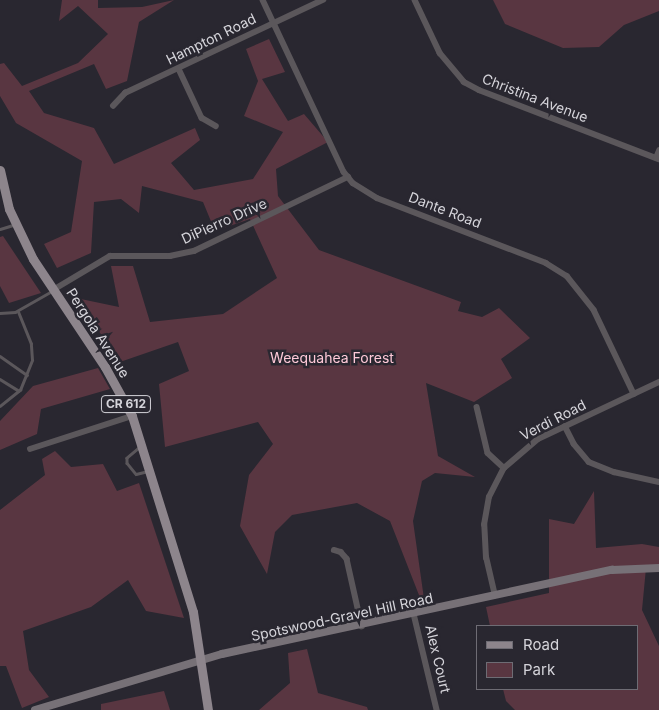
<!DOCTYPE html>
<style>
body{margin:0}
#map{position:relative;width:659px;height:710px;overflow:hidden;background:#292730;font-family:Inter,sans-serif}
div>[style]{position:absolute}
.green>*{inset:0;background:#593641}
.lane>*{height:2.5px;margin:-1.25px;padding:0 1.25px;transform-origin:1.25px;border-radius:1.25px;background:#5b575b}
.street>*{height:5.5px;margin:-2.75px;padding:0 2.75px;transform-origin:2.75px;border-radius:2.75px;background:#5b575b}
.secondary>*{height:8px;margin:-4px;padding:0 4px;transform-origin:4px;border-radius:4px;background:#777177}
.primary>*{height:9px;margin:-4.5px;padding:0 4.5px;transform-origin:4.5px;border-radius:4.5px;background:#8d858c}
span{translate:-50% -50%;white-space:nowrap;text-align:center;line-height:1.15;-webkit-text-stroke:5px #292730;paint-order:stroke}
.shield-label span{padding:1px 4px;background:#292730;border:1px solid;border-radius:4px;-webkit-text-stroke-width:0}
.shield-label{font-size:12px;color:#d5d4da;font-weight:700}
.street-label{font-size:14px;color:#d5d4da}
.park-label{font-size:14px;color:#fec9d8}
.legend{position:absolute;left:476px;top:625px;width:162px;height:65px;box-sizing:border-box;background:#292730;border:1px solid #6e6c74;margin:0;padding:6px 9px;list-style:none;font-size:15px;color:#d5d4da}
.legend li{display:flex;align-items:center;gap:10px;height:25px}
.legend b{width:25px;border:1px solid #6e6c74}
</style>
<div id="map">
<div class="green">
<div style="clip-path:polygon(62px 0,98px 0,98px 8px,142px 7px,174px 0,139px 22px,127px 81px,106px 89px,94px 64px,29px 91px,44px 113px,94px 128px,114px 164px,195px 128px,200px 140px,171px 163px,194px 190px,253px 179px,283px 132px,244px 116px,258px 81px,246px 49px,269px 39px,285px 72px,262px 79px,288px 121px,304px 114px,328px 142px,276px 169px,278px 196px,319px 250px,461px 302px,458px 311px,482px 317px,499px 308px,530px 338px,501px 359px,512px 378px,474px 402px,426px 383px,438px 456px,475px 477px,435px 473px,422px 481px,413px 521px,426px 613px,390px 521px,357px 503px,292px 515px,275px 532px,267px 574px,240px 526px,249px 475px,273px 444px,258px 422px,165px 447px,159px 384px,189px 371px,178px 342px,120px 362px,76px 298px,119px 307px,111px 266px,133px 266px,150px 322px,223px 314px,277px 278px,250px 219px,215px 231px,203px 202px,142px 186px,139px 213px,121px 199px,94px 202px,91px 253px,57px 268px,44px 244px,71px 232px,82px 161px,16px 123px,0 96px,0 64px,4px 63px,22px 86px,78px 63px,108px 34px,78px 6px,59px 21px)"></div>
<div style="clip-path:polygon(493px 0,659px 0,659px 11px,624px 25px,599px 47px,563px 48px,505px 24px)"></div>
<div style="clip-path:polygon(3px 236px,41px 293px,9px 303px,0 286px,0 237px)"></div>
<div style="clip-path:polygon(98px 368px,110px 389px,41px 409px,37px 434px,0 450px,0 421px,33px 386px)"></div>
<div style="clip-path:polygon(55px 451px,71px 467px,103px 464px,117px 491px,139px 483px,184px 618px,146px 611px,128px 580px,91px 607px,23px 631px,29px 670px,49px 697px,22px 708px,6px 666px,0 666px,0 510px,45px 475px,42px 459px)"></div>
<div style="clip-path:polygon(594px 491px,596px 548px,642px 544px,659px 547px,659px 570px,646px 568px,642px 610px,659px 646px,659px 710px,515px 710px,506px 701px,503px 689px,638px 689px,638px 626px,490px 626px,486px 607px,549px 593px,549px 519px,574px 524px)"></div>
<div style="clip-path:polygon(307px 649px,318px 693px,367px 707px,368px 710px,259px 710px,290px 683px,288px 653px)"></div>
<div style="clip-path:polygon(164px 691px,170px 710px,101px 710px,101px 704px)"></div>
</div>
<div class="lane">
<div style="left:0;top:229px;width:14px;rotate:-17deg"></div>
<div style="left:0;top:313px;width:15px;rotate:-4deg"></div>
<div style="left:15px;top:312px;width:43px;rotate:-29.6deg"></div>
<div style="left:0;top:356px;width:33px;rotate:35deg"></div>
<div style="left:0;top:379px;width:22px;rotate:32deg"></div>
<div style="left:0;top:406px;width:26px;rotate:-39deg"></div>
<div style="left:20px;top:390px;width:32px;rotate:-68deg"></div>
<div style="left:32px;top:360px;width:16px;rotate:-94deg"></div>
<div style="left:31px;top:344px;width:35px;rotate:-112deg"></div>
<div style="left:140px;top:447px;width:17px;rotate:140deg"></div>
<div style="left:127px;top:458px;width:5px;rotate:90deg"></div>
<div style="left:127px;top:463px;width:14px;rotate:51deg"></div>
<div style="left:136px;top:474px;width:12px;rotate:-14deg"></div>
</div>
<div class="street">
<div style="left:263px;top:0;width:190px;rotate:64.8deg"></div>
<div style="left:344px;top:172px;width:14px;rotate:51deg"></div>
<div style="left:353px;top:183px;width:28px;rotate:32deg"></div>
<div style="left:377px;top:198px;width:181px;rotate:21deg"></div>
<div style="left:546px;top:263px;width:25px;rotate:32deg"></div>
<div style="left:567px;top:276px;width:43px;rotate:51.5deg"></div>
<div style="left:594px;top:310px;width:93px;rotate:64.5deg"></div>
<div style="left:415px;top:0;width:59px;rotate:64.7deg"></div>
<div style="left:440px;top:53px;width:38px;rotate:50deg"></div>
<div style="left:464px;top:82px;width:17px;rotate:28deg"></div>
<div style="left:479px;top:90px;width:193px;rotate:21deg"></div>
<div style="left:179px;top:69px;width:54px;rotate:64.9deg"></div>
<div style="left:202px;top:118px;width:16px;rotate:30deg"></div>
<div style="left:113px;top:106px;width:18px;rotate:-47deg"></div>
<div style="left:125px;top:93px;width:219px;rotate:-25.2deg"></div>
<div style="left:656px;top:158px;width:8px;rotate:-67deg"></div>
<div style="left:53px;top:290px;width:66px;rotate:-30.8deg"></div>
<div style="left:110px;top:256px;width:60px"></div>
<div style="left:170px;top:256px;width:25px;rotate:-12deg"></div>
<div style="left:194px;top:251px;width:171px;rotate:-25.7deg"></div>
<div style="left:477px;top:407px;width:47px;rotate:76.6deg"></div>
<div style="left:488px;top:453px;width:22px;rotate:43deg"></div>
<div style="left:565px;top:426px;width:20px;rotate:63deg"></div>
<div style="left:574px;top:444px;width:23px;rotate:50deg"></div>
<div style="left:589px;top:462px;width:27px;rotate:22deg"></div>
<div style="left:614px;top:472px;width:46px;rotate:12.5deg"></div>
<div style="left:30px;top:449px;width:107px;rotate:-17.9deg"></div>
<div style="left:334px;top:550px;width:7px;rotate:16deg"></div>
<div style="left:341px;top:552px;width:9px;rotate:49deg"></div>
<div style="left:347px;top:559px;width:69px;rotate:77.4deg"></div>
<div style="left:495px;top:596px;width:39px;rotate:-103deg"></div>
<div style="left:486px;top:558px;width:33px;rotate:-93deg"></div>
<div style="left:484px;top:525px;width:28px;rotate:-80deg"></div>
<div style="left:489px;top:497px;width:33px;rotate:-63deg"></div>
<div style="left:504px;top:468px;width:45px;rotate:-40.5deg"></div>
<div style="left:538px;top:439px;width:134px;rotate:-25.2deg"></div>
<div style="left:414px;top:614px;width:99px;rotate:76.5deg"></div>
</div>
<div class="secondary">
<div style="left:35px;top:710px;width:195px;rotate:-16.7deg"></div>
<div style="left:222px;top:654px;width:399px;rotate:-12.2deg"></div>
<div style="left:612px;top:570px;width:47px;rotate:-2.4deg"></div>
</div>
<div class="primary">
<div style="left:0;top:170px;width:40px;rotate:77deg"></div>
<div style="left:9px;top:209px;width:55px;rotate:64.4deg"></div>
<div style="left:33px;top:259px;width:130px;rotate:56.3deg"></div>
<div style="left:105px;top:367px;width:56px;rotate:61.1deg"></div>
<div style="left:132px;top:416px;width:205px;rotate:72.7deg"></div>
<div style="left:193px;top:612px;width:99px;rotate:81.3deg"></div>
</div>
<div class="shield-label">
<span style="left:126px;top:404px">CR 612</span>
</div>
<div class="street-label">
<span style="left:211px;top:39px;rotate:-26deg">Hampton Road</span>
<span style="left:535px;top:98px;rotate:21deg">Christina Avenue</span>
<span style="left:445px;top:210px;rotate:21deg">Dante Road</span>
<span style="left:224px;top:221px;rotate:-24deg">DiPierro Drive</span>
<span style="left:98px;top:333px;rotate:57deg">Pergola Avenue</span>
<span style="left:553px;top:420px;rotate:-27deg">Verdi Road</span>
<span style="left:342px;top:617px;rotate:-12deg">Spotswood-Gravel Hill Road</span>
<span style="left:438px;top:659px;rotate:77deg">Alex Court</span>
</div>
<div class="park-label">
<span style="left:332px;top:358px">Weequahea Forest</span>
</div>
<ul class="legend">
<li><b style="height:6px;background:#8d858c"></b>Road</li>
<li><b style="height:14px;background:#593641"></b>Park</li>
</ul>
</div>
